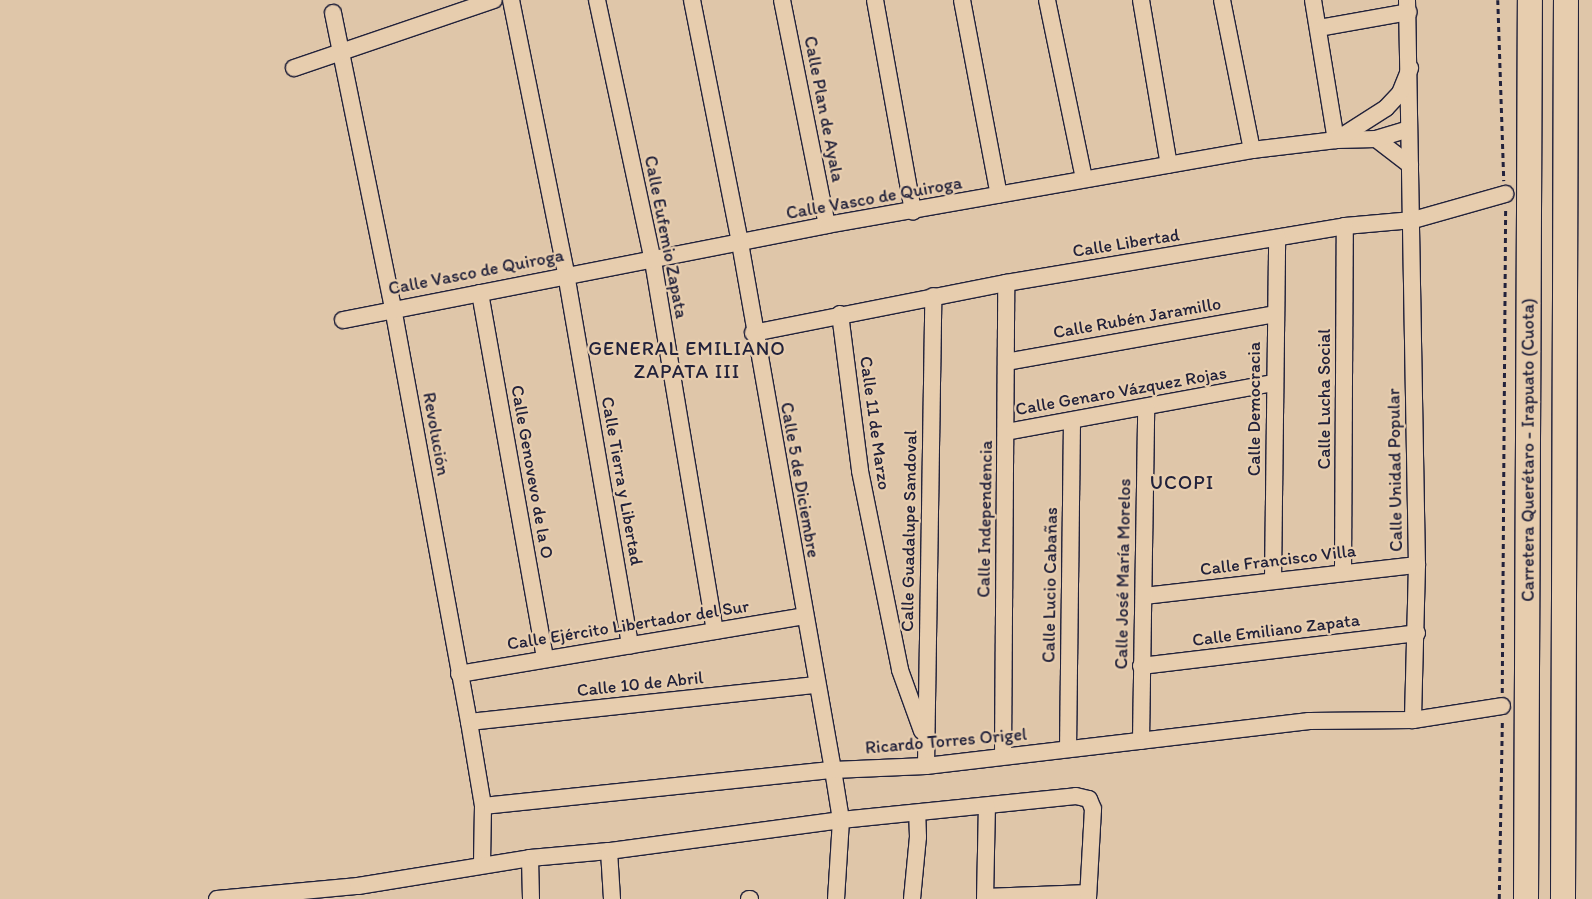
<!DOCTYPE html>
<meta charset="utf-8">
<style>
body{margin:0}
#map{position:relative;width:1592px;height:899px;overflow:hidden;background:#dfc6a9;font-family:Itim,sans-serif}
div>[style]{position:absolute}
.path>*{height:2.5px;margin-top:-1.25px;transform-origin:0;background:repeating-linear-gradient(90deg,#22223b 0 5px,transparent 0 9px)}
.roads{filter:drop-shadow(1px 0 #22223b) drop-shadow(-1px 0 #22223b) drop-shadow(0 1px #22223b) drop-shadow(0 -1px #22223b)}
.minor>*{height:16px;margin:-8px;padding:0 8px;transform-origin:8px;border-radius:8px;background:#e7cdae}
.highway>*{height:24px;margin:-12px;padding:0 12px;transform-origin:12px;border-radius:12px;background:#e7cdae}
span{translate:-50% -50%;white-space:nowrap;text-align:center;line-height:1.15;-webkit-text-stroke:4.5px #e7cdae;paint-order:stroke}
.street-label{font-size:18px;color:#22223b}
.quarter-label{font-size:20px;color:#22223b;letter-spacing:1px}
</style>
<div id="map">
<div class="path">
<div style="left:1498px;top:0;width:181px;rotate:88.1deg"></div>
<div style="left:1502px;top:693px;width:484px;rotate:-89.6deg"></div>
<div style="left:1499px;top:899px;width:180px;rotate:-89deg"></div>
</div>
<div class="roads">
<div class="minor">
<div style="left:511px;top:0;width:279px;rotate:78.6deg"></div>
<div style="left:566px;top:274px;width:377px;rotate:80.2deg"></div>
<div style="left:597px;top:0;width:267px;rotate:77.9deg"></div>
<div style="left:653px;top:261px;width:375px;rotate:80.5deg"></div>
<div style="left:692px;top:0;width:248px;rotate:78.8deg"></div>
<div style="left:740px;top:243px;width:535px;rotate:79.99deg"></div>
<div style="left:833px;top:770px;width:51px;rotate:80.9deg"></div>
<div style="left:841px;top:820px;width:79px;rotate:93.6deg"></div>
<div style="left:782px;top:0;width:229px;rotate:78.7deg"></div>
<div style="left:875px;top:0;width:215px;rotate:79.8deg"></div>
<div style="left:962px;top:0;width:198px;rotate:79.3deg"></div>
<div style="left:1047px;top:0;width:182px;rotate:78.3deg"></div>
<div style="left:1141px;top:0;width:167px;rotate:80.4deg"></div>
<div style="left:1222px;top:0;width:153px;rotate:78.7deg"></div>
<div style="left:1313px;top:0;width:142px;rotate:80.7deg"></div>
<div style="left:1407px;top:0;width:565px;rotate:88.99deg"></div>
<div style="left:1417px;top:565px;width:155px;rotate:91.5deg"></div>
<div style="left:333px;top:13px;width:301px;rotate:78.5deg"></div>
<div style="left:393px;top:308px;width:421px;rotate:79.6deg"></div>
<div style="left:469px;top:722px;width:85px;rotate:80.5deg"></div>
<div style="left:483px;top:806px;width:59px;rotate:91deg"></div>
<div style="left:1319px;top:28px;width:91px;rotate:-10.1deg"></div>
<div style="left:294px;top:68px;width:211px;rotate:-18.8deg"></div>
<div style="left:1376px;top:139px;width:43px;rotate:37.4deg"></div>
<div style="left:1336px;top:140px;width:40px;rotate:-1.4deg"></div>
<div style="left:1376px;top:139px;width:34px;rotate:-17deg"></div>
<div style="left:480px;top:293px;width:371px;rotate:79.9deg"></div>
<div style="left:840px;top:314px;width:158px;rotate:82.7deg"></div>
<div style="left:860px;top:471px;width:203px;rotate:78.6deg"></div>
<div style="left:900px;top:670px;width:65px;rotate:70.2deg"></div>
<div style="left:343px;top:320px;width:493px;rotate:-11.1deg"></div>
<div style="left:827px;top:225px;width:432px;rotate:-10deg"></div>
<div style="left:1252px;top:150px;width:85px;rotate:-6.8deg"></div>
<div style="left:1336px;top:140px;width:59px;rotate:-32.6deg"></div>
<div style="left:1386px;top:108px;width:21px;rotate:-47deg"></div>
<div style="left:1400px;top:93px;width:27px;rotate:-68deg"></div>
<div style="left:753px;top:333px;width:258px;rotate:-11.2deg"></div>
<div style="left:1006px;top:283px;width:344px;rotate:-9.5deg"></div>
<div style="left:1345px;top:226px;width:68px;rotate:-5deg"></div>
<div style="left:1413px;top:220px;width:96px;rotate:-15.8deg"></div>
<div style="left:1006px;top:362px;width:273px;rotate:-10.1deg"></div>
<div style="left:1006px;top:432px;width:271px;rotate:-10.4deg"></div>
<div style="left:1343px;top:572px;width:346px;rotate:-89.7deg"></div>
<div style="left:1273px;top:580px;width:342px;rotate:-89.3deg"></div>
<div style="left:1144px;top:596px;width:275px;rotate:-6.5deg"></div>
<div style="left:1141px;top:666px;width:278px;rotate:-6.8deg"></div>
<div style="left:459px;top:674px;width:350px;rotate:-9.5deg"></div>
<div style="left:469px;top:722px;width:349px;rotate:-6.1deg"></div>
<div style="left:1141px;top:741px;width:333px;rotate:-89.1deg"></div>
<div style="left:1068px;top:749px;width:328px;rotate:-89.3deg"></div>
<div style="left:1003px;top:755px;width:472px;rotate:-89.6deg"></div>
<div style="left:926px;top:766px;width:470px;rotate:-89.1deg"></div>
<div style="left:483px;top:806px;width:352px;rotate:-5.9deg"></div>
<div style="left:833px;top:770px;width:93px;rotate:-2.5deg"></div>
<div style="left:926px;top:766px;width:386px;rotate:-6.7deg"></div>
<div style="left:1309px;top:721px;width:104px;rotate:-0.6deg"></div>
<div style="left:1413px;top:720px;width:90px;rotate:-8.9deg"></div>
<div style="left:609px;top:851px;width:48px;rotate:86.4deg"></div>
<div style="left:530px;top:858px;width:41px;rotate:88.6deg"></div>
<div style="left:986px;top:897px;width:102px;rotate:-2.2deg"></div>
<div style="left:217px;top:899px;width:142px;rotate:-5.3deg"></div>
<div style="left:358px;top:886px;width:174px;rotate:-9.2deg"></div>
<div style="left:530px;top:858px;width:79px;rotate:-5.1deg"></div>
<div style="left:609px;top:851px;width:234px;rotate:-7.6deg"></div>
<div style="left:841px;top:820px;width:236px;rotate:-5.8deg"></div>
<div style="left:1076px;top:796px;width:13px;rotate:13deg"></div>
<div style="left:1089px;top:799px;width:11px;rotate:68deg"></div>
<div style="left:1093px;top:809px;width:90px;rotate:93.2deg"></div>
<div style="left:749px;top:899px;width:1px"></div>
<div style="left:912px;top:899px;width:62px;rotate:-84.5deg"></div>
<div style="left:918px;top:837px;width:24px;rotate:-92deg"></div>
<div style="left:985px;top:899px;width:93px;rotate:-88.8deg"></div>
</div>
<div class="highway">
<div style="left:1526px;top:899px;width:899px;rotate:-89.75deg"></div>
<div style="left:1563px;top:899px;width:899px;rotate:-89.81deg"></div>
</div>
</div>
<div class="street-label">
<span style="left:824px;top:109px;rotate:79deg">Calle Plan de Ayala</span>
<span style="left:874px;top:198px;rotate:-10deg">Calle Vasco de Quiroga</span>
<span style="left:666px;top:237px;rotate:79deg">Calle Eufemio Zapata</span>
<span style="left:1126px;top:243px;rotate:-9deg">Calle Libertad</span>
<span style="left:476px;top:272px;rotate:-11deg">Calle Vasco de Quiroga</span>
<span style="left:1137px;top:318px;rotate:-10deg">Calle Rubén Jaramillo</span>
<span style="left:1121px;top:391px;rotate:-10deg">Calle Genaro Vázquez Rojas</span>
<span style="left:1324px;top:399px;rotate:-90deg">Calle Lucha Social</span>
<span style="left:1254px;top:409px;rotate:-90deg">Calle Democracia</span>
<span style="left:875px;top:423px;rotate:82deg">Calle 11 de Marzo</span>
<span style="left:436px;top:434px;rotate:80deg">Revolución</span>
<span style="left:1528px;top:450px;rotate:-90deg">Carretera Querétaro - Irapuato (Cuota)</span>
<span style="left:1395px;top:470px;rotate:-91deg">Calle Unidad Popular</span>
<span style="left:532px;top:472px;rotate:80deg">Calle Genovevo de la O</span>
<span style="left:800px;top:480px;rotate:80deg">Calle 5 de Diciembre</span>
<span style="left:622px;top:481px;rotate:80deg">Calle Tierra y Libertad</span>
<span style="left:985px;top:519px;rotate:-89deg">Calle Independencia</span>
<span style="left:909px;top:531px;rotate:-89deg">Calle Guadalupe Sandoval</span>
<span style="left:1278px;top:560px;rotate:-7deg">Calle Francisco Villa</span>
<span style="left:1123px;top:574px;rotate:-89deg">Calle José María Morelos</span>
<span style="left:1050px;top:585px;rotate:-89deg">Calle Lucio Cabañas</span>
<span style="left:628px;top:625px;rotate:-9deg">Calle Ejército Libertador del Sur</span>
<span style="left:1276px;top:630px;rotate:-7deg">Calle Emiliano Zapata</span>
<span style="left:640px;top:684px;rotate:-6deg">Calle 10 de Abril</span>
<span style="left:946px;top:741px;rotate:-5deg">Ricardo Torres Origel</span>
</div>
<div class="quarter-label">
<span style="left:687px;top:360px">GENERAL EMILIANO<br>ZAPATA III</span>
<span style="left:1182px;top:482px">UCOPI</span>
</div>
</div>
